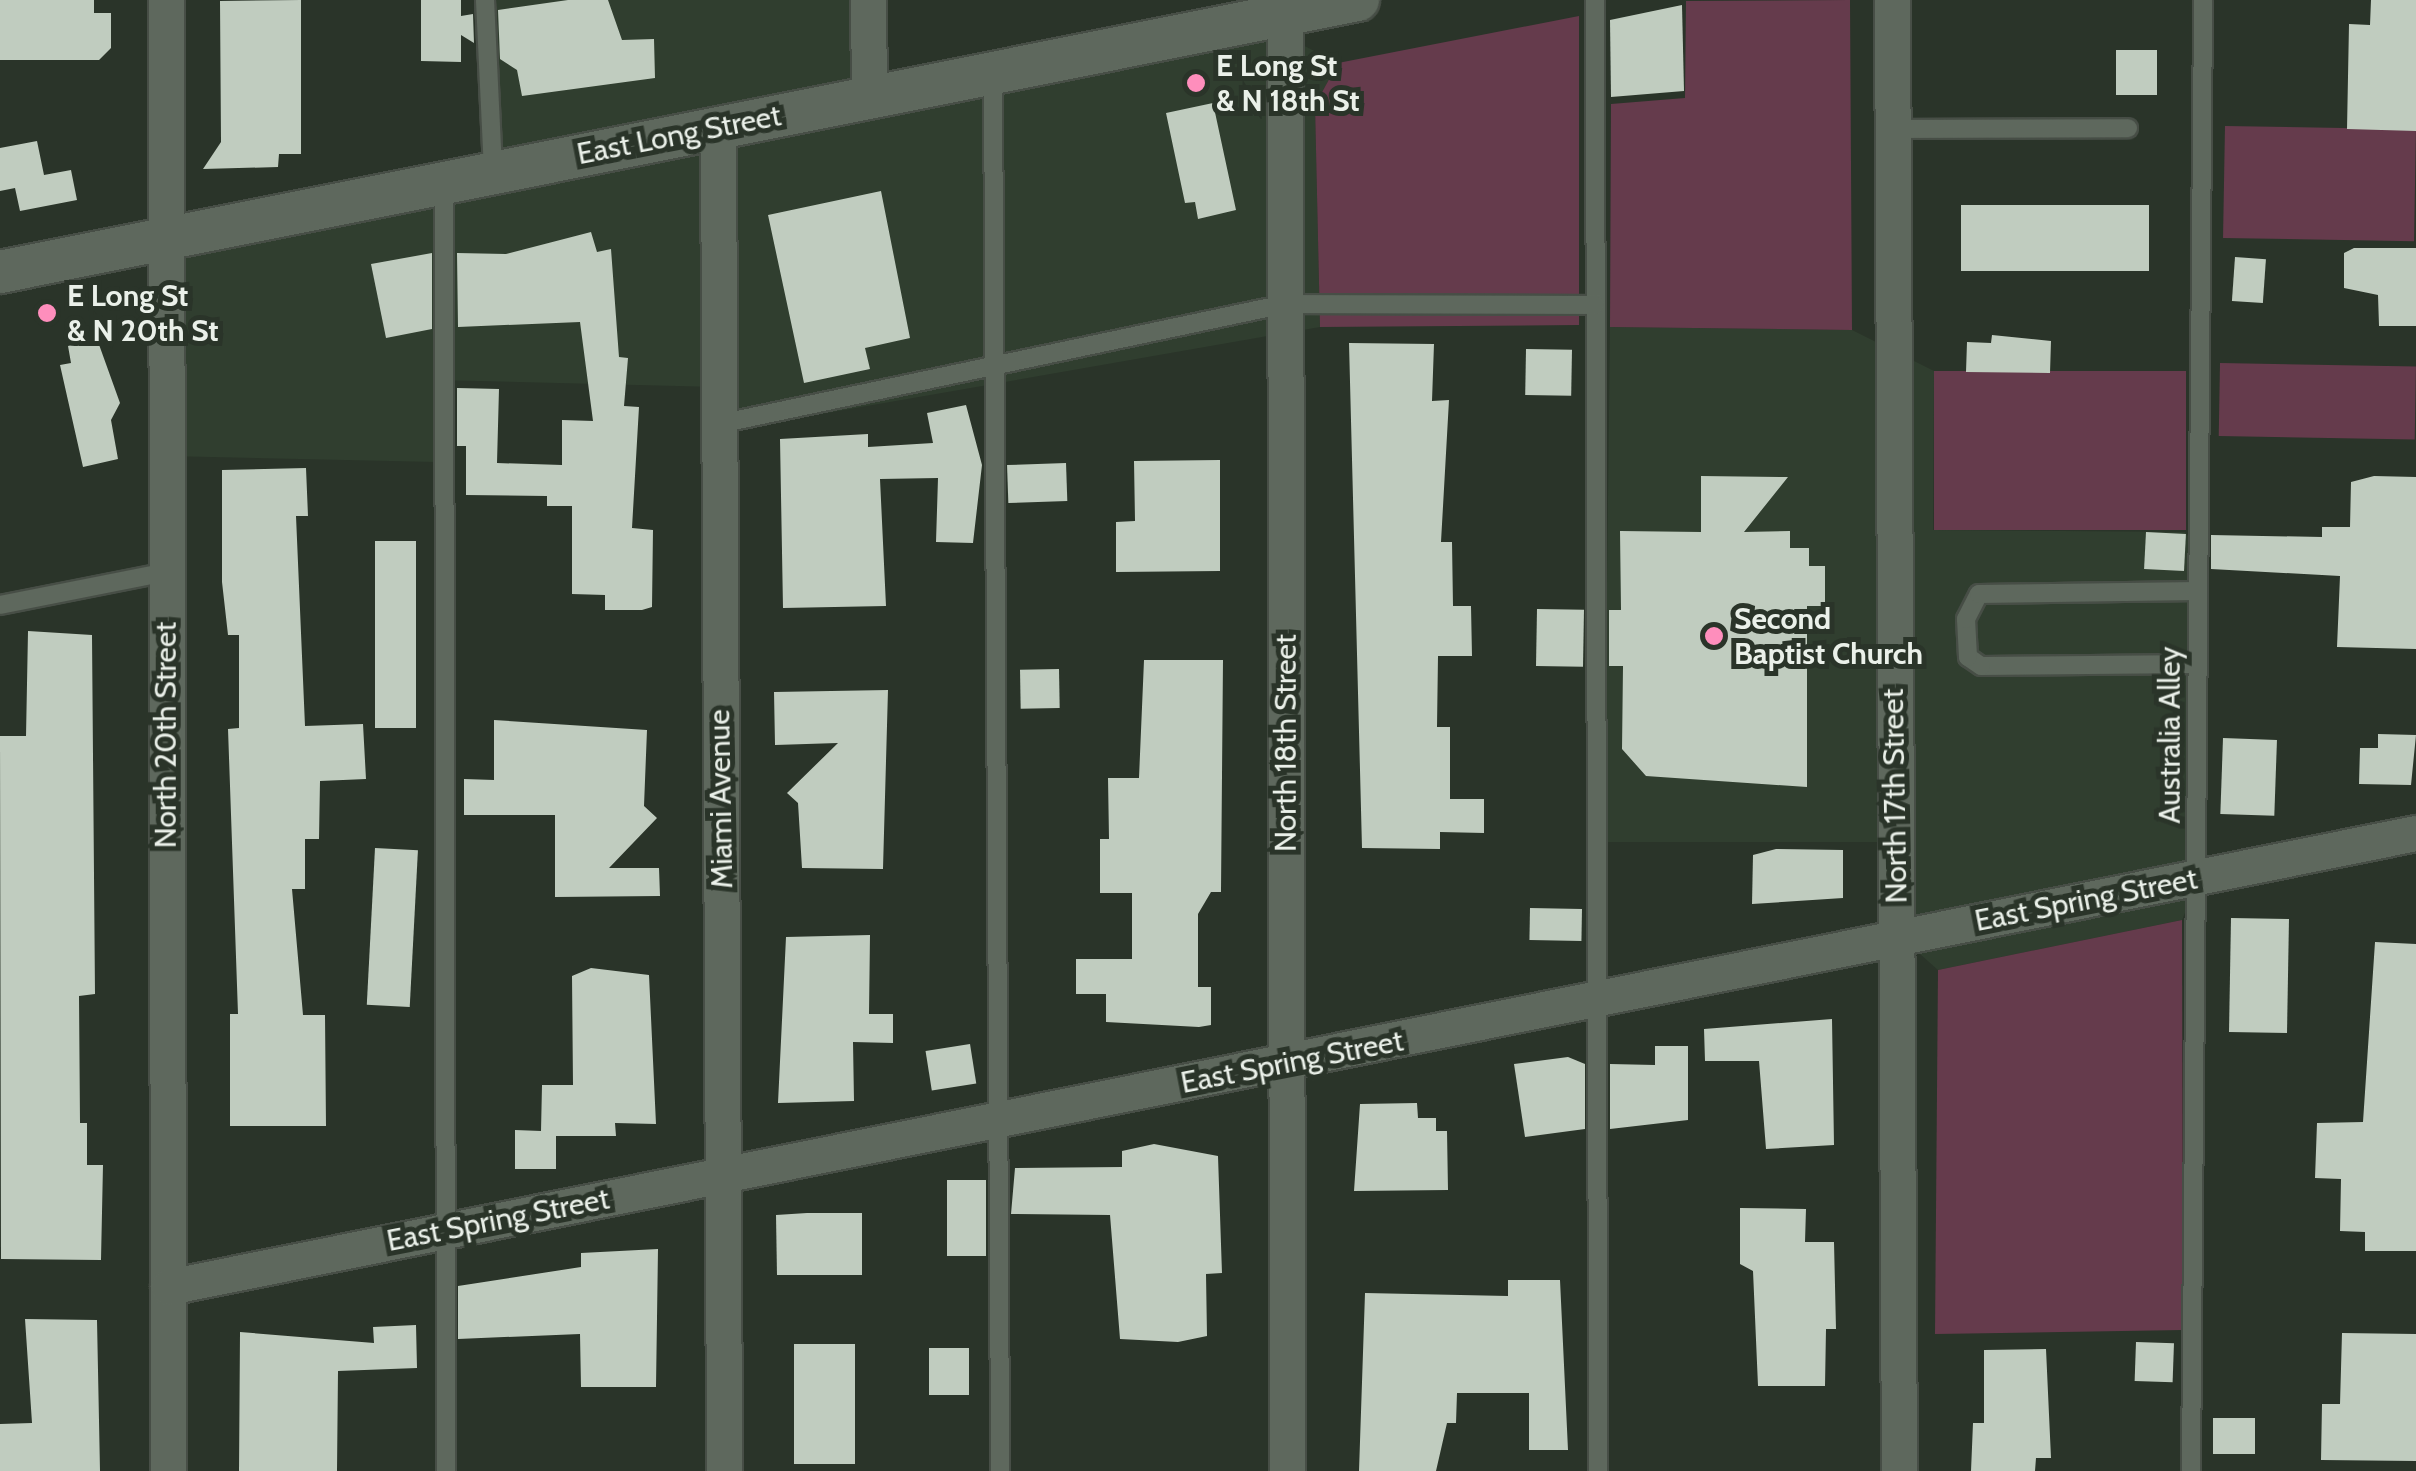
<!DOCTYPE html>
<style>
body{margin:0}
#map{position:relative;width:2416px;height:1471px;overflow:hidden;background:#2a3429;font-family:Cabin,sans-serif}
div>[style]{position:absolute}
.built>*{inset:0;background:#303e2f}
.green>*{inset:0;background:#653b4c;transform-origin:0 0}
.building>*{inset:0;background:#c0ccbf;transform-origin:0 0}
.roads{filter:drop-shadow(2px 0 #474e46) drop-shadow(-2px 0 #474e46) drop-shadow(0 2px #474e46) drop-shadow(0 -2px #474e46)}
.service>*{height:18px;margin:-9px;padding:0 9px;transform-origin:9px;border-radius:9px;background:#5e685d}
.minor>*{height:35px;margin:-17.5px;padding:0 17.5px;transform-origin:17.5px;border-radius:17.5px;background:#5e685d}
.tertiary>*{height:42px;margin:-21px;padding:0 21px;transform-origin:21px;border-radius:21px;background:#5e685d}
.dots>*{width:28px;height:28px;translate:-50% -50%;box-sizing:border-box;border:5px solid #2a3429;border-radius:50%}
span{translate:-50% -50%;white-space:nowrap;text-align:center;line-height:1.15;-webkit-text-stroke:10px #2a3429;paint-order:stroke}
.poi-label{font-size:30px;color:#eaf0e9;font-weight:700}
.left{translate:0 -50%;text-align:left}
.street-label{font-size:30px;color:#eaf0e9}
</style>
<div id="map">
<div class="built">
<div style="clip-path:polygon(482px 0,867px 0,868px 105px,1277px 32px,1338px 63px,1315px 105px,1320px 327px,718px 432px,717px 387px,436px 380px,436px 462px,166px 456px,164px 249px,481px 184px)"></div>
<div style="clip-path:polygon(1610px 327px,1852px 330px,1934px 371px,1933px 530px,2185px 532px,2203px 555px,2199px 879px,2182px 920px,1938px 970px,1894px 931px,1893px 842px,1604px 842px)"></div>
</div>
<div class="green">
<div style="clip-path:polygon(1850px 0,1852px 330px,1610px 327px,1611px 104px,1685px 98px,1686px 1px)"></div>
<div style="clip-path:polygon(1579px 16px,1579px 325px,1320px 327px,1315px 105px,1338px 63px)"></div>
<div style="left:2225px;top:126px;width:191px;height:112px;rotate:1deg"></div>
<div style="left:2220px;top:363px;width:196px;height:73px;rotate:1deg"></div>
<div style="left:1934px;top:371px;width:252px;height:159px"></div>
<div style="clip-path:polygon(2182px 920px,2183px 1330px,1935px 1334px,1938px 970px)"></div>
</div>
<div class="building">
<div style="clip-path:polygon(0 0,94px 0,94px 13px,111px 13px,111px 48px,99px 60px,0 60px)"></div>
<div style="clip-path:polygon(301px 0,301px 154px,279px 154px,278px 167px,203px 169px,221px 142px,220px 1px)"></div>
<div style="clip-path:polygon(421px 0,461px 0,461px 16px,473px 14px,474px 43px,461px 35px,461px 62px,421px 61px)"></div>
<div style="clip-path:polygon(568px 0,608px 0,622px 40px,654px 39px,655px 78px,522px 96px,517px 70px,500px 59px,498px 10px)"></div>
<div style="clip-path:polygon(2371px 0,2416px 0,2416px 131px,2347px 129px,2349px 24px,2370px 25px)"></div>
<div style="clip-path:polygon(1682px 5px,1684px 91px,1611px 97px,1610px 20px)"></div>
<div style="left:2116px;top:50px;width:41px;height:45px"></div>
<div style="clip-path:polygon(1213px 103px,1236px 210px,1198px 219px,1195px 202px,1185px 203px,1166px 113px)"></div>
<div style="clip-path:polygon(37px 141px,44px 175px,71px 170px,77px 200px,20px 211px,15px 188px,0 191px,0 148px)"></div>
<div style="clip-path:polygon(881px 191px,910px 338px,865px 348px,870px 369px,804px 383px,768px 215px)"></div>
<div style="left:1961px;top:205px;width:188px;height:66px"></div>
<div style="clip-path:polygon(591px 232px,597px 252px,611px 249px,619px 357px,628px 358px,624px 406px,639px 407px,632px 528px,653px 530px,652px 607px,642px 610px,605px 610px,605px 595px,572px 594px,572px 506px,547px 506px,547px 496px,466px 495px,466px 446px,457px 446px,457px 388px,499px 389px,497px 463px,562px 465px,562px 420px,593px 421px,580px 322px,458px 327px,457px 253px,506px 254px)"></div>
<div style="clip-path:polygon(2354px 248px,2416px 248px,2416px 326px,2379px 326px,2378px 295px,2344px 288px,2344px 253px)"></div>
<div style="clip-path:polygon(432px 253px,432px 329px,386px 338px,371px 264px)"></div>
<div style="left:2235px;top:257px;width:31px;height:44px;rotate:4deg"></div>
<div style="clip-path:polygon(1992px 335px,2051px 341px,2050px 373px,1966px 372px,1967px 342px,1991px 343px)"></div>
<div style="clip-path:polygon(97px 339px,120px 403px,111px 420px,118px 459px,83px 467px,60px 365px,71px 363px,68px 346px)"></div>
<div style="clip-path:polygon(1349px 343px,1434px 344px,1432px 401px,1449px 400px,1441px 542px,1452px 542px,1453px 606px,1471px 606px,1472px 656px,1438px 656px,1437px 727px,1450px 727px,1450px 799px,1484px 799px,1484px 833px,1440px 832px,1440px 849px,1362px 848px)"></div>
<div style="left:1526px;top:349px;width:46px;height:46px;rotate:1deg"></div>
<div style="clip-path:polygon(966px 405px,982px 465px,973px 543px,936px 542px,938px 478px,880px 479px,886px 606px,783px 608px,780px 439px,868px 434px,868px 447px,933px 443px,927px 413px)"></div>
<div style="clip-path:polygon(1220px 460px,1220px 571px,1116px 572px,1116px 522px,1135px 521px,1134px 461px)"></div>
<div style="left:1066px;top:463px;width:38px;height:59px;rotate:88deg"></div>
<div style="clip-path:polygon(306px 468px,308px 516px,296px 516px,305px 726px,363px 724px,366px 779px,320px 781px,319px 839px,305px 839px,305px 889px,292px 889px,303px 1015px,325px 1015px,326px 1126px,230px 1126px,230px 1014px,238px 1014px,228px 729px,239px 728px,239px 635px,228px 635px,222px 582px,222px 470px)"></div>
<div style="clip-path:polygon(1701px 476px,1788px 477px,1744px 532px,1790px 531px,1790px 548px,1809px 548px,1809px 566px,1825px 566px,1825px 606px,1807px 606px,1807px 787px,1646px 776px,1622px 749px,1623px 666px,1609px 666px,1609px 610px,1621px 610px,1620px 531px,1701px 532px)"></div>
<div style="clip-path:polygon(2374px 476px,2416px 477px,2416px 649px,2337px 647px,2340px 576px,2211px 569px,2211px 535px,2322px 537px,2322px 527px,2350px 527px,2351px 482px)"></div>
<div style="left:2146px;top:532px;width:40px;height:37px;rotate:3deg"></div>
<div style="left:375px;top:541px;width:41px;height:187px"></div>
<div style="left:1537px;top:609px;width:47px;height:57px;rotate:1deg"></div>
<div style="clip-path:polygon(28px 631px,92px 635px,95px 994px,79px 996px,80px 1123px,87px 1123px,87px 1165px,103px 1165px,101px 1260px,1px 1259px,0 736px,26px 736px)"></div>
<div style="clip-path:polygon(1144px 660px,1223px 660px,1221px 892px,1211px 892px,1198px 914px,1198px 987px,1211px 987px,1211px 1025px,1199px 1027px,1106px 1022px,1106px 994px,1076px 994px,1076px 959px,1132px 959px,1132px 893px,1100px 893px,1100px 839px,1109px 839px,1108px 778px,1139px 778px)"></div>
<div style="left:1059px;top:669px;width:39px;height:39px;rotate:89deg"></div>
<div style="clip-path:polygon(888px 690px,883px 869px,802px 868px,798px 803px,787px 793px,838px 743px,775px 745px,774px 692px)"></div>
<div style="clip-path:polygon(494px 720px,647px 730px,644px 806px,657px 818px,609px 868px,659px 868px,660px 896px,555px 897px,555px 815px,464px 815px,464px 779px,494px 780px)"></div>
<div style="clip-path:polygon(2378px 734px,2416px 735px,2411px 785px,2359px 784px,2360px 748px,2378px 748px)"></div>
<div style="left:2223px;top:738px;width:54px;height:76px;rotate:2deg"></div>
<div style="left:375px;top:848px;width:43px;height:157px;rotate:3deg"></div>
<div style="clip-path:polygon(1776px 849px,1843px 850px,1843px 898px,1752px 904px,1753px 855px)"></div>
<div style="left:1530px;top:908px;width:52px;height:32px;rotate:1deg"></div>
<div style="left:2231px;top:918px;width:58px;height:114px;rotate:1deg"></div>
<div style="clip-path:polygon(870px 935px,869px 1014px,893px 1014px,893px 1043px,853px 1042px,854px 1101px,778px 1103px,786px 937px)"></div>
<div style="clip-path:polygon(2375px 942px,2416px 944px,2416px 1251px,2365px 1251px,2365px 1232px,2340px 1231px,2341px 1179px,2315px 1178px,2317px 1123px,2363px 1122px)"></div>
<div style="clip-path:polygon(591px 968px,649px 975px,656px 1124px,615px 1123px,616px 1136px,556px 1136px,556px 1169px,515px 1169px,515px 1130px,541px 1131px,542px 1085px,573px 1085px,572px 976px)"></div>
<div style="clip-path:polygon(1832px 1019px,1834px 1145px,1766px 1149px,1759px 1061px,1705px 1061px,1704px 1029px)"></div>
<div style="left:970px;top:1044px;width:40px;height:45px;rotate:81deg"></div>
<div style="clip-path:polygon(1655px 1046px,1688px 1046px,1688px 1120px,1610px 1129px,1610px 1064px,1655px 1065px)"></div>
<div style="clip-path:polygon(1568px 1057px,1585px 1064px,1585px 1129px,1525px 1137px,1514px 1064px)"></div>
<div style="clip-path:polygon(1417px 1103px,1418px 1118px,1436px 1118px,1436px 1131px,1447px 1131px,1448px 1190px,1354px 1191px,1360px 1104px)"></div>
<div style="clip-path:polygon(1154px 1144px,1218px 1156px,1222px 1273px,1206px 1274px,1207px 1336px,1178px 1342px,1120px 1339px,1110px 1215px,1011px 1214px,1015px 1168px,1122px 1167px,1122px 1151px)"></div>
<div style="left:986px;top:1180px;width:76px;height:39px;rotate:90deg"></div>
<div style="clip-path:polygon(1740px 1208px,1806px 1209px,1805px 1242px,1834px 1242px,1836px 1329px,1826px 1329px,1825px 1386px,1758px 1386px,1753px 1271px,1740px 1264px)"></div>
<div style="clip-path:polygon(807px 1213px,862px 1213px,862px 1275px,777px 1275px,776px 1215px)"></div>
<div style="clip-path:polygon(658px 1249px,656px 1387px,581px 1387px,580px 1334px,458px 1339px,458px 1286px,581px 1267px,581px 1253px)"></div>
<div style="clip-path:polygon(1508px 1280px,1560px 1280px,1568px 1450px,1529px 1450px,1529px 1393px,1457px 1393px,1456px 1423px,1447px 1423px,1436px 1471px,1359px 1471px,1365px 1293px,1508px 1296px)"></div>
<div style="clip-path:polygon(25px 1319px,97px 1320px,100px 1471px,0 1471px,0 1424px,32px 1423px)"></div>
<div style="clip-path:polygon(416px 1325px,417px 1368px,338px 1371px,337px 1471px,239px 1471px,240px 1332px,374px 1343px,373px 1327px)"></div>
<div style="clip-path:polygon(2342px 1333px,2416px 1334px,2416px 1461px,2321px 1460px,2322px 1404px,2340px 1404px)"></div>
<div style="left:2136px;top:1342px;width:38px;height:39px;rotate:2deg"></div>
<div style="left:794px;top:1344px;width:61px;height:120px"></div>
<div style="left:929px;top:1348px;width:40px;height:47px"></div>
<div style="clip-path:polygon(2046px 1349px,2051px 1458px,2036px 1458px,2035px 1471px,1971px 1471px,1973px 1423px,1984px 1423px,1984px 1350px)"></div>
<div style="left:2213px;top:1418px;width:42px;height:36px"></div>
</div>
<div class="roads">
<div class="service">
<div style="left:485px;top:0;width:172px;rotate:87.3deg"></div>
<div style="left:1595px;top:0;width:1471px;rotate:89.88deg"></div>
<div style="left:993px;top:72px;width:1399px;rotate:89.71deg"></div>
<div style="left:1891px;top:129px;width:237px;rotate:-0.2deg"></div>
<div style="left:444px;top:182px;width:1289px;rotate:89.91deg"></div>
<div style="left:719px;top:424px;width:579px;rotate:-11.97deg"></div>
<div style="left:1285px;top:304px;width:310px;rotate:0.2deg"></div>
<div style="left:0;top:605px;width:170px;rotate:-11.2deg"></div>
<div style="left:2198px;top:664px;width:217px;rotate:179.5deg"></div>
<div style="left:1981px;top:666px;width:16px;rotate:-145deg"></div>
<div style="left:1968px;top:657px;width:38px;rotate:-93deg"></div>
<div style="left:1966px;top:619px;width:28px;rotate:-63deg"></div>
<div style="left:1979px;top:594px;width:219px;rotate:-0.8deg"></div>
<div style="left:2191px;top:1471px;width:1471px;rotate:-89.53deg"></div>
</div>
<div class="minor">
<div style="left:166px;top:0;width:1471px;rotate:89.92deg"></div>
<div style="left:868px;top:0;width:96px;rotate:89.4deg"></div>
<div style="left:1892px;top:0;width:1471px;rotate:89.73deg"></div>
<div style="left:1285px;top:15px;width:1456px;rotate:89.92deg"></div>
<div style="left:718px;top:128px;width:1343px;rotate:89.74deg"></div>
<div style="left:168px;top:1287px;width:2293px;rotate:-11.42deg"></div>
</div>
<div class="tertiary">
<div style="left:0;top:272px;width:1385px;rotate:-11.33deg"></div>
</div>
</div>
<div class="dots">
<div style="left:1196px;top:83px;background:#fe8ebc"></div>
<div style="left:47px;top:313px;background:#fe8ebc"></div>
<div style="left:1714px;top:636px;background:#fe8ebc"></div>
</div>
<div class="poi-label">
<span class="left" style="left:1216px;top:83px">E Long St<br>&amp; N 18th St</span>
<span class="left" style="left:67px;top:313px">E Long St<br>&amp; N 20th St</span>
<span class="left" style="left:1734px;top:636px">Second<br>Baptist Church</span>
</div>
<div class="street-label">
<span style="left:679px;top:135px;rotate:-11deg">East Long Street</span>
<span style="left:166px;top:735px;rotate:-90deg">North 20th Street</span>
<span style="left:2170px;top:735px;rotate:-90deg">Australia Alley</span>
<span style="left:1286px;top:743px;rotate:-90deg">North 18th Street</span>
<span style="left:1895px;top:796px;rotate:-91deg">North 17th Street</span>
<span style="left:721px;top:799px;rotate:-91deg">Miami Avenue</span>
<span style="left:2086px;top:900px;rotate:-11deg">East Spring Street</span>
<span style="left:1292px;top:1062px;rotate:-11deg">East Spring Street</span>
<span style="left:498px;top:1220px;rotate:-11deg">East Spring Street</span>
</div>
</div>
